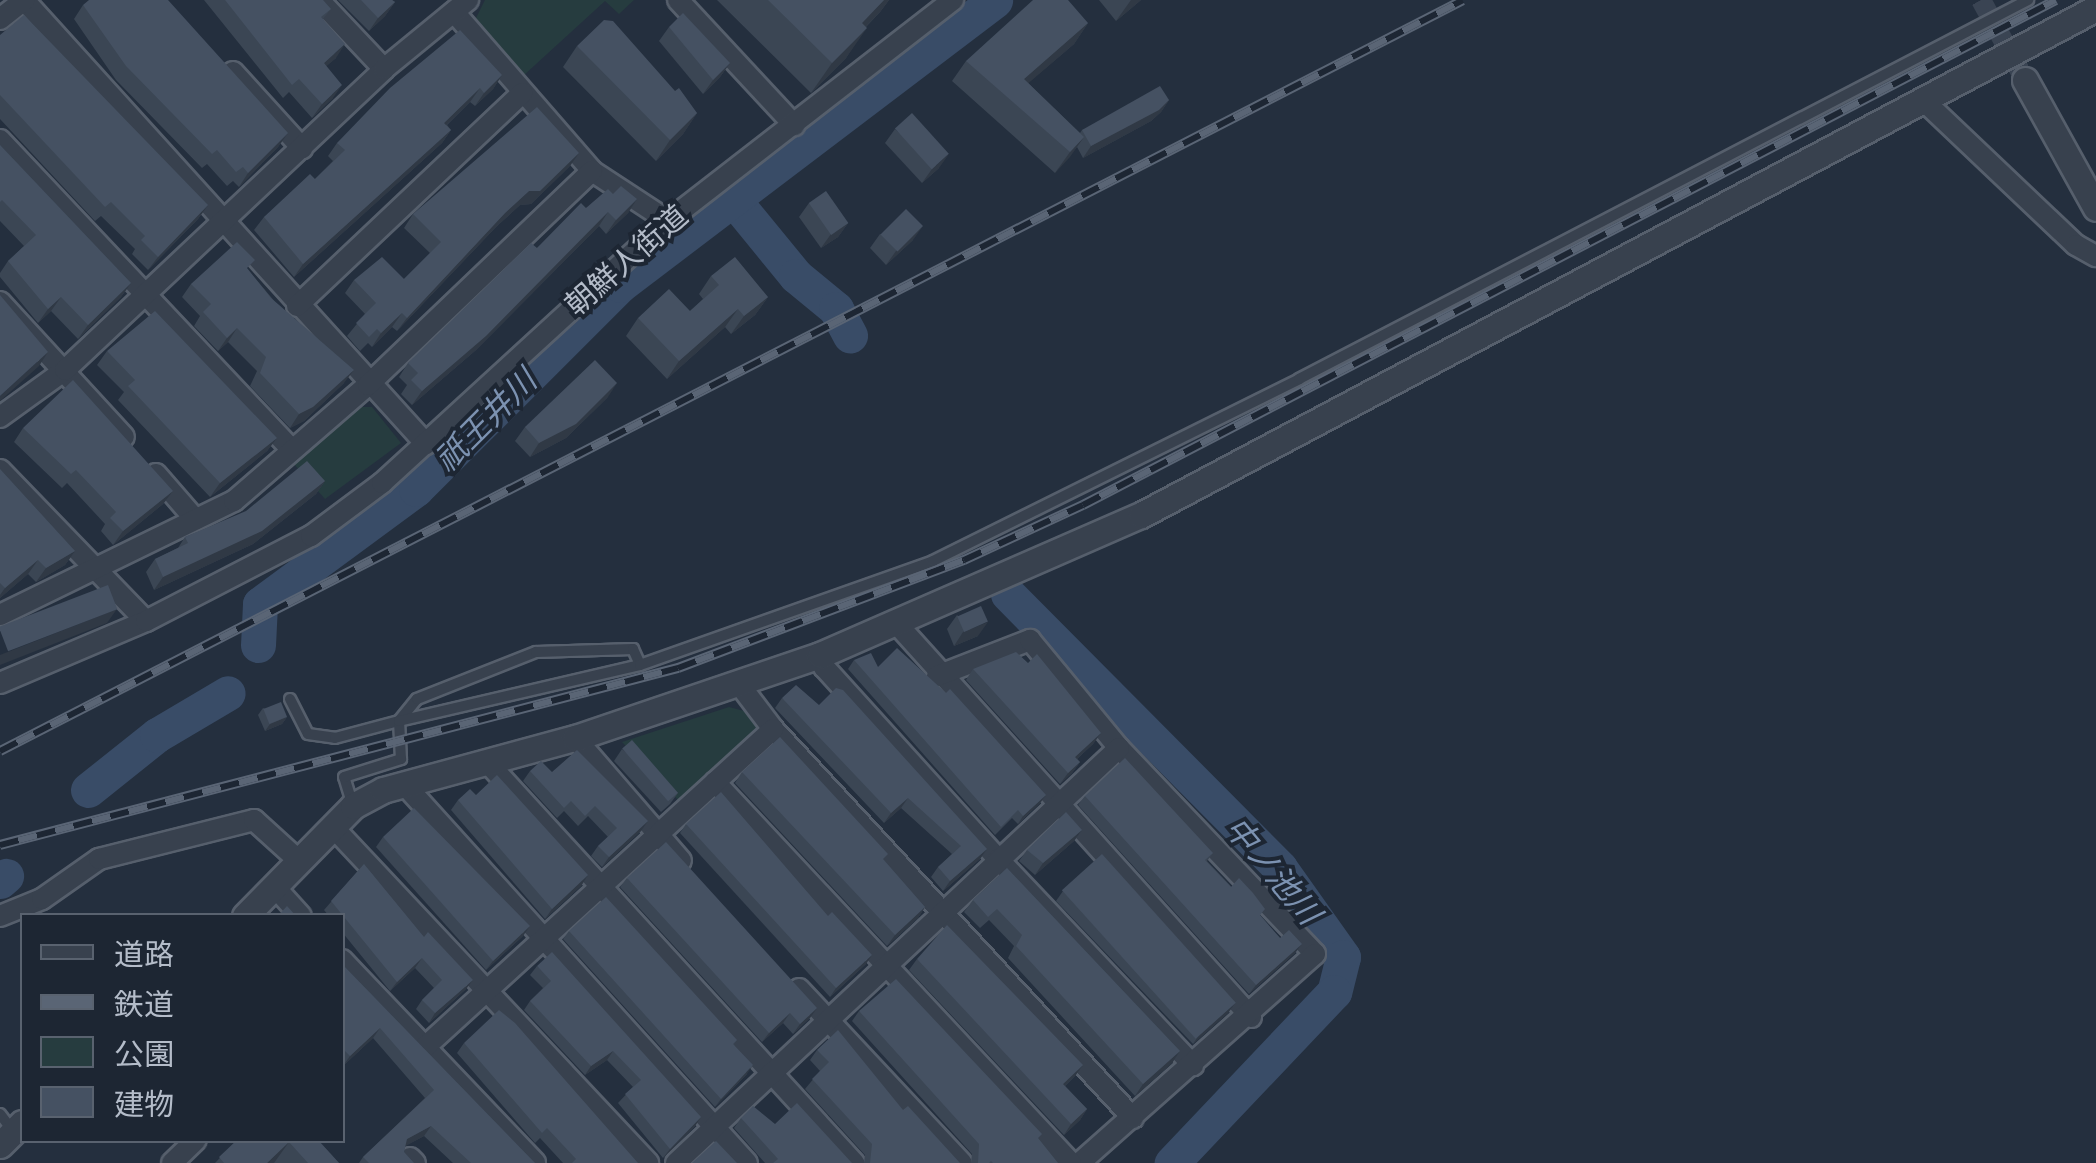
<!DOCTYPE html>
<meta charset="utf-8">
<style>
body{margin:0}
#map{position:relative;width:2096px;height:1163px;overflow:hidden;background:#242f3e;font-family:"PT Sans Narrow","Noto Sans JP",sans-serif}
div>[style]{position:absolute}
.green>*{inset:0;background:#263c3f}
.river>*{height:35px;margin:-17.5px;padding:0 17.5px;transform-origin:17.5px;border-radius:17.5px;background:#394c67}
.minor-tunnel>*{height:20px;margin-top:-10px;transform-origin:0;background:repeating-linear-gradient(90deg,#3a4453 0 20px,transparent 0 30px)}
.roads{filter:drop-shadow(2px 0 #565f6c) drop-shadow(-2px 0 #565f6c) drop-shadow(0 2px #565f6c) drop-shadow(0 -2px #565f6c)}
.service>*{height:10px;margin:-5px;padding:0 5px;transform-origin:5px;border-radius:5px;background:#38414e}
.minor>*{height:20px;margin:-10px;padding:0 10px;transform-origin:10px;border-radius:10px;background:#38414e}
.tertiary>*{height:25px;margin:-12.5px;padding:0 12.5px;transform-origin:12.5px;border-radius:12.5px;background:#38414e}
.rail>*{height:10px;margin-top:-5px;transform-origin:0;background:repeating-linear-gradient(90deg,#1d2633 0 19px,#5a6575 0 38px);box-sizing:border-box;border-block:2px solid #5a6575}
.wall>*{inset:0;background:#3b4654}
.shaded-wall>*{inset:0;background:#303945}
.building>*{inset:0;background:#455162;transform-origin:0 0}
span{translate:-50% -50%;white-space:nowrap;text-align:center;line-height:1.15;-webkit-text-stroke:8px #1d2633;paint-order:stroke}
.street-label{font-size:30px;color:#b4bcc9}
.water-label{font-size:32px;color:#7c92b1;font-style:italic}
.legend{position:absolute;left:20px;top:913px;width:325px;height:230px;box-sizing:border-box;background:#1d2633;border:2px solid #59626f;margin:0;padding:12px 18px;list-style:none;font-size:30px;color:#b4bcc9}
.legend li{display:flex;align-items:center;gap:20px;height:50px}
.legend b{width:50px;border:2px solid #59626f}
</style>
<div id="map">
<div class="green">
<div style="clip-path:polygon(485px 0,634px 0,619px 14px,605px 1px,523px 76px,476px 18px)"></div>
<div style="clip-path:polygon(358px 407px,372px 407px,401px 443px,325px 499px,292px 462px)"></div>
<div style="clip-path:polygon(729px 707px,744px 711px,757px 727px,679px 801px,622px 742px)"></div>
</div>
<div class="river">
<div style="left:733px;top:199px;width:99px;rotate:50.7deg"></div>
<div style="left:796px;top:276px;width:52px;rotate:39.5deg"></div>
<div style="left:836px;top:309px;width:30px;rotate:62deg"></div>
<div style="left:1008px;top:594px;width:386px;rotate:45.2deg"></div>
<div style="left:1280px;top:868px;width:109px;rotate:54.7deg"></div>
<div style="left:1343px;top:957px;width:36px;rotate:104deg"></div>
<div style="left:1334px;top:992px;width:236px;rotate:133.5deg"></div>
<div style="left:258px;top:645px;width:41px;rotate:-87.2deg"></div>
<div style="left:260px;top:604px;width:194px;rotate:-36.4deg"></div>
<div style="left:416px;top:489px;width:288px;rotate:-45deg"></div>
<div style="left:620px;top:285px;width:471px;rotate:-37.2deg"></div>
<div style="left:88px;top:790px;width:88px;rotate:-38.6deg"></div>
<div style="left:157px;top:735px;width:82px;rotate:-30.6deg"></div>
<div style="left:0;top:881px;width:8px;rotate:-40deg"></div>
</div>
<div class="minor-tunnel">
<div style="left:1981px;top:0;width:91px;rotate:61.2deg"></div>
</div>
<div class="roads">
<div class="service">
<div style="left:290px;top:699px;width:39px;rotate:63deg"></div>
<div style="left:308px;top:734px;width:27px;rotate:8deg"></div>
<div style="left:335px;top:738px;width:66px;rotate:-14.9deg"></div>
<div style="left:399px;top:721px;width:28px;rotate:-51deg"></div>
<div style="left:417px;top:699px;width:128px;rotate:-21.6deg"></div>
<div style="left:536px;top:652px;width:97px;rotate:-1.8deg"></div>
<div style="left:633px;top:649px;width:17px;rotate:66deg"></div>
<div style="left:353px;top:806px;width:30px;rotate:-107deg"></div>
<div style="left:344px;top:777px;width:60px;rotate:-17.5deg"></div>
<div style="left:401px;top:759px;width:38px;rotate:-93deg"></div>
<div style="left:399px;top:721px;width:247px;rotate:-13.1deg"></div>
<div style="left:640px;top:665px;width:311px;rotate:-19.5deg"></div>
<div style="left:933px;top:561px;width:409px;rotate:-26.4deg"></div>
<div style="left:1299px;top:379px;width:822px;rotate:-27.47deg"></div>
<div style="left:0;top:1114px;width:21px;rotate:53deg"></div>
</div>
<div class="minor">
<div style="left:24px;top:0;width:599px;rotate:47.84deg"></div>
<div style="left:319px;top:0;width:95px;rotate:46.7deg"></div>
<div style="left:678px;top:0;width:171px;rotate:47.1deg"></div>
<div style="left:454px;top:12px;width:211px;rotate:49deg"></div>
<div style="left:592px;top:171px;width:91px;rotate:33.3deg"></div>
<div style="left:0;top:19px;width:31px;rotate:-38deg"></div>
<div style="left:233px;top:72px;width:103px;rotate:47.8deg"></div>
<div style="left:1922px;top:99px;width:212px;rotate:43.5deg"></div>
<div style="left:2076px;top:245px;width:23px;rotate:29deg"></div>
<div style="left:0;top:140px;width:422px;rotate:46.7deg"></div>
<div style="left:0;top:302px;width:183px;rotate:47.4deg"></div>
<div style="left:297px;top:306px;width:310px;rotate:-43.4deg"></div>
<div style="left:0;top:417px;width:80px;rotate:-35.9deg"></div>
<div style="left:65px;top:370px;width:439px;rotate:-43.3deg"></div>
<div style="left:384px;top:69px;width:109px;rotate:-39.4deg"></div>
<div style="left:0;top:470px;width:210px;rotate:46deg"></div>
<div style="left:156px;top:474px;width:60px;rotate:49.1deg"></div>
<div style="left:0;top:615px;width:260px;rotate:-26deg"></div>
<div style="left:234px;top:501px;width:177px;rotate:-40.9deg"></div>
<div style="left:368px;top:385px;width:310px;rotate:-43.7deg"></div>
<div style="left:897px;top:624px;width:529px;rotate:47.99deg"></div>
<div style="left:820px;top:655px;width:13px;rotate:72deg"></div>
<div style="left:824px;top:667px;width:259px;rotate:47.8deg"></div>
<div style="left:998px;top:859px;width:284px;rotate:46.6deg"></div>
<div style="left:937px;top:676px;width:100px;rotate:-21.2deg"></div>
<div style="left:1030px;top:640px;width:140px;rotate:50.5deg"></div>
<div style="left:1119px;top:748px;width:284px;rotate:46.4deg"></div>
<div style="left:1315px;top:954px;width:314px;rotate:138.4deg"></div>
<div style="left:0;top:683px;width:159px;rotate:-23deg"></div>
<div style="left:146px;top:621px;width:186px;rotate:-27.3deg"></div>
<div style="left:311px;top:536px;width:89px;rotate:-36.7deg"></div>
<div style="left:382px;top:483px;width:388px;rotate:-42.5deg"></div>
<div style="left:668px;top:221px;width:361px;rotate:-37.8deg"></div>
<div style="left:739px;top:684px;width:56px;rotate:52.9deg"></div>
<div style="left:773px;top:729px;width:530px;rotate:47.22deg"></div>
<div style="left:575px;top:738px;width:162px;rotate:49.2deg"></div>
<div style="left:487px;top:762px;width:544px;rotate:47.53deg"></div>
<div style="left:715px;top:782px;width:521px;rotate:46.94deg"></div>
<div style="left:404px;top:784px;width:511px;rotate:47.85deg"></div>
<div style="left:332px;top:826px;width:462px;rotate:46.8deg"></div>
<div style="left:274px;top:886px;width:40px;rotate:48deg"></div>
<div style="left:0;top:916px;width:45px;rotate:-22deg"></div>
<div style="left:42px;top:899px;width:70px;rotate:-35.1deg"></div>
<div style="left:99px;top:859px;width:160px;rotate:-14.1deg"></div>
<div style="left:254px;top:820px;width:59px;rotate:42.3deg"></div>
<div style="left:342px;top:960px;width:280px;rotate:46.4deg"></div>
<div style="left:799px;top:989px;width:238px;rotate:46.9deg"></div>
<div style="left:424px;top:1048px;width:473px;rotate:-42.4deg"></div>
<div style="left:410px;top:1158px;width:7px;rotate:45deg"></div>
<div style="left:172px;top:1163px;width:33px;rotate:-44deg"></div>
<div style="left:676px;top:1163px;width:607px;rotate:-43.13deg"></div>
</div>
<div class="tertiary">
<div style="left:2025px;top:80px;width:146px;rotate:61deg"></div>
<div style="left:245px;top:916px;width:154px;rotate:-45.5deg"></div>
<div style="left:353px;top:806px;width:34px;rotate:-28deg"></div>
<div style="left:383px;top:790px;width:199px;rotate:-15.2deg"></div>
<div style="left:575px;top:738px;width:259px;rotate:-18.7deg"></div>
<div style="left:820px;top:655px;width:350px;rotate:-23.6deg"></div>
<div style="left:1141px;top:515px;width:1081px;rotate:-27.96deg"></div>
<div style="left:0;top:1145px;width:31px;rotate:-45deg"></div>
</div>
</div>
<div class="rail">
<div style="left:0;top:751px;width:1644px;rotate:-27.17deg"></div>
<div style="left:0;top:845px;width:701px;rotate:-14.63deg"></div>
<div style="left:678px;top:668px;width:306px;rotate:-20.7deg"></div>
<div style="left:964px;top:560px;width:131px;rotate:-24.8deg"></div>
<div style="left:1083px;top:505px;width:1096px;rotate:-27.43deg"></div>
</div>
<div class="wall">
<div style="clip-path:polygon(204px 0,323px 0,331px 9px,323px 19px,336px 58px,326px 66px,333px 98px,312px 118px,289px 92px,283px 98px)"></div>
<div style="clip-path:polygon(338px 0,392px 0,395px 2px,385px 16px,369px 31px)"></div>
<div style="clip-path:polygon(717px 0,889px 0,880px 12px,866px 27px,846px 58px,811px 93px)"></div>
<div style="clip-path:polygon(1099px 0,1141px 0,1116px 21px)"></div>
<div style="clip-path:polygon(83px 5px,288px 133px,278px 147px,239px 187px,233px 181px,227px 186px,207px 164px,202px 168px,116px 80px,74px 19px)"></div>
<div style="clip-path:polygon(1088px 23px,1074px 44px,1028px 83px,1080px 133px,1082px 130px,1169px 100px,1161px 112px,1151px 121px,1083px 158px,1077px 147px,1055px 173px,952px 81px,966px 61px)"></div>
<div style="clip-path:polygon(669px 27px,730px 63px,720px 77px,703px 94px,659px 41px)"></div>
<div style="clip-path:polygon(0 35px,208px 205px,198px 219px,148px 270px,132px 254px,135px 249px,101px 216px,95px 221px,0 119px)"></div>
<div style="clip-path:polygon(577px 46px,697px 113px,683px 134px,656px 161px,563px 67px)"></div>
<div style="clip-path:polygon(502px 75px,493px 89px,475px 106px,470px 102px,447px 125px,451px 130px,442px 143px,294px 277px,254px 230px,264px 217px,315px 179px,333px 161px,328px 156px,337px 143px)"></div>
<div style="clip-path:polygon(895px 129px,939px 168px,922px 183px,885px 143px)"></div>
<div style="clip-path:polygon(0 145px,131px 283px,121px 297px,78px 339px,51px 311px,38px 323px,0 277px,0 273px,8px 261px,24px 246px,0 221px)"></div>
<div style="clip-path:polygon(570px 166px,531px 204px,520px 205px,496px 227px,397px 331px,392px 327px,372px 347px,368px 343px,360px 351px,347px 336px,365px 314px,345px 293px,354px 280px,404px 279px,430px 253px,404px 228px,413px 214px)"></div>
<div style="clip-path:polygon(613px 194px,637px 199px,628px 213px,606px 234px,599px 226px,476px 350px,412px 405px,401px 394px,407px 385px,399px 377px,408px 363px,537px 248px,586px 208px)"></div>
<div style="clip-path:polygon(809px 203px,848px 223px,838px 237px,821px 248px,799px 217px)"></div>
<div style="clip-path:polygon(880px 234px,913px 240px,886px 265px,870px 248px)"></div>
<div style="clip-path:polygon(248px 270px,344px 383px,304px 421px,290px 428px,250px 386px,257px 371px,228px 342px,218px 351px,194px 326px,200px 316px,182px 297px,191px 284px)"></div>
<div style="clip-path:polygon(711px 276px,768px 297px,755px 315px,731px 334px,725px 327px,667px 379px,626px 336px,638px 318px,690px 311px,703px 299px,699px 294px)"></div>
<div style="clip-path:polygon(107px 351px,277px 438px,267px 451px,210px 497px,118px 400px,124px 392px,97px 365px)"></div>
<div style="clip-path:polygon(608px 397px,566px 438px,530px 457px,515px 441px,525px 427px)"></div>
<div style="clip-path:polygon(23px 428px,173px 491px,163px 504px,113px 545px,101px 531px,105px 524px,67px 483px,62px 488px,14px 442px)"></div>
<div style="clip-path:polygon(0 469px,75px 551px,65px 565px,36px 582px,28px 574px,0 598px)"></div>
<div style="clip-path:polygon(325px 481px,316px 494px,253px 544px,154px 590px,146px 572px,155px 559px,178px 548px,185px 537px)"></div>
<div style="clip-path:polygon(957px 615px,978px 636px,954px 646px,947px 629px)"></div>
<div style="clip-path:polygon(854px 660px,878px 667px,1046px 795px,1040px 803px,1018px 824px,1012px 818px,995px 835px,848px 669px)"></div>
<div style="clip-path:polygon(973px 669px,1101px 733px,1093px 744px,1077px 759px,1080px 762px,1072px 773px,1060px 784px,966px 680px)"></div>
<div style="clip-path:polygon(782px 698px,987px 849px,980px 859px,943px 891px,931px 877px,938px 867px,952px 854px,901px 808px,884px 823px,775px 708px)"></div>
<div style="clip-path:polygon(263px 708px,287px 717px,282px 724px,265px 731px,258px 715px)"></div>
<div style="clip-path:polygon(622px 749px,678px 793px,670px 804px,661px 812px,614px 761px)"></div>
<div style="clip-path:polygon(530px 771px,552px 772px,648px 821px,641px 831px,602px 867px,591px 856px,598px 846px,608px 837px,588px 816px,578px 826px,564px 811px,557px 818px,523px 781px)"></div>
<div style="clip-path:polygon(742px 772px,884px 860px,925px 907px,918px 918px,887px 946px,735px 783px)"></div>
<div style="clip-path:polygon(476px 795px,588px 875px,581px 886px,545px 919px,451px 810px,458px 800px)"></div>
<div style="clip-path:polygon(1085px 796px,1213px 853px,1207px 861px,1280px 938px,1302px 944px,1295px 953px,1249px 994px,1078px 805px)"></div>
<div style="clip-path:polygon(686px 824px,866px 964px,830px 997px,680px 833px)"></div>
<div style="clip-path:polygon(1082px 830px,1074px 841px,1035px 875px,1019px 861px,1027px 850px)"></div>
<div style="clip-path:polygon(383px 837px,523px 936px,486px 970px,376px 847px)"></div>
<div style="clip-path:polygon(364px 864px,466px 989px,429px 1023px,416px 1009px,422px 1000px,434px 988px,415px 968px,390px 991px,342px 932px,342px 916px,329px 916px,324px 910px)"></div>
<div style="clip-path:polygon(1007px 868px,1180px 1051px,1172px 1063px,1135px 1096px,1008px 958px,1014px 946px,989px 920px,980px 928px,964px 912px,973px 900px)"></div>
<div style="clip-path:polygon(627px 878px,810px 1018px,793px 1034px,783px 1023px,762px 1042px,620px 887px)"></div>
<div style="clip-path:polygon(1063px 891px,1235px 1003px,1228px 1013px,1193px 1044px,1056px 901px)"></div>
<div style="clip-path:polygon(569px 931px,737px 1040px,734px 1044px,747px 1074px,715px 1107px,563px 939px)"></div>
<div style="clip-path:polygon(917px 959px,1083px 1065px,1075px 1076px,1065px 1086px,1087px 1109px,1080px 1120px,1064px 1135px,909px 970px)"></div>
<div style="clip-path:polygon(342px 964px,535px 1163px,453px 1163px,424px 1136px,405px 1146px,404px 1152px,414px 1163px,359px 1163px,363px 1157px,425px 1098px,373px 1038px,343px 1066px)"></div>
<div style="clip-path:polygon(537px 966px,701px 1117px,695px 1126px,663px 1158px,618px 1103px,633px 1087px,607px 1060px,585px 1075px,524px 1010px,530px 1001px,543px 988px,530px 975px)"></div>
<div style="clip-path:polygon(859px 1011px,1042px 1134px,1038px 1138px,1058px 1163px,971px 1163px,972px 1154px,852px 1021px)"></div>
<div style="clip-path:polygon(464px 1043px,638px 1163px,563px 1163px,540px 1138px,535px 1143px,457px 1053px)"></div>
<div style="clip-path:polygon(817px 1050px,903px 1110px,960px 1163px,864px 1163px,865px 1155px,805px 1089px,820px 1071px,810px 1060px)"></div>
<div style="clip-path:polygon(741px 1118px,775px 1124px,852px 1163px,855px 1163px,765px 1163px,734px 1128px)"></div>
<div style="clip-path:polygon(237px 1140px,318px 1140px,339px 1163px,215px 1163px)"></div>
</div>
<div class="shaded-wall">
<div style="clip-path:polygon(884px 0,889px 0,880px 12px,841px 52px,862px 23px)"></div>
<div style="clip-path:polygon(1131px 0,1141px 0,1116px 21px)"></div>
<div style="clip-path:polygon(395px 2px,385px 16px,369px 31px,378px 18px)"></div>
<div style="clip-path:polygon(1088px 23px,1074px 44px,1010px 99px,1024px 79px)"></div>
<div style="clip-path:polygon(867px 28px,846px 58px,811px 93px,832px 63px)"></div>
<div style="clip-path:polygon(345px 44px,336px 58px,314px 77px,324px 63px)"></div>
<div style="clip-path:polygon(730px 63px,720px 77px,703px 94px,713px 80px)"></div>
<div style="clip-path:polygon(502px 75px,493px 89px,475px 106px,484px 93px)"></div>
<div style="clip-path:polygon(342px 85px,333px 98px,312px 118px,322px 104px)"></div>
<div style="clip-path:polygon(480px 88px,470px 102px,435px 136px,444px 123px)"></div>
<div style="clip-path:polygon(1169px 100px,1161px 112px,1151px 121px,1083px 158px,1091px 146px)"></div>
<div style="clip-path:polygon(697px 113px,683px 134px,656px 161px,670px 140px)"></div>
<div style="clip-path:polygon(451px 130px,442px 143px,294px 277px,303px 264px)"></div>
<div style="clip-path:polygon(288px 133px,278px 147px,239px 187px,248px 173px)"></div>
<div style="clip-path:polygon(1084px 137px,1070px 157px,1055px 173px,1070px 152px)"></div>
<div style="clip-path:polygon(579px 153px,570px 166px,531px 204px,520px 205px,496px 227px,397px 331px,407px 318px,505px 213px,529px 191px)"></div>
<div style="clip-path:polygon(949px 154px,939px 168px,922px 183px,932px 169px)"></div>
<div style="clip-path:polygon(637px 199px,628px 213px,606px 234px,616px 220px)"></div>
<div style="clip-path:polygon(208px 205px,198px 219px,148px 270px,158px 257px)"></div>
<div style="clip-path:polygon(608px 212px,599px 226px,476px 350px,412px 405px,422px 391px)"></div>
<div style="clip-path:polygon(848px 223px,838px 237px,821px 248px,831px 234px)"></div>
<div style="clip-path:polygon(923px 226px,913px 240px,886px 265px,896px 251px)"></div>
<div style="clip-path:polygon(131px 283px,121px 297px,78px 339px,88px 325px)"></div>
<div style="clip-path:polygon(61px 297px,51px 311px,38px 323px,48px 309px)"></div>
<div style="clip-path:polygon(768px 297px,755px 315px,731px 334px,744px 316px)"></div>
<div style="clip-path:polygon(738px 309px,725px 327px,667px 379px,679px 361px)"></div>
<div style="clip-path:polygon(402px 313px,392px 327px,372px 347px,381px 333px)"></div>
<div style="clip-path:polygon(237px 328px,228px 342px,218px 351px,227px 338px)"></div>
<div style="clip-path:polygon(48px 352px,39px 366px,0 401px,0 396px)"></div>
<div style="clip-path:polygon(354px 370px,344px 383px,304px 421px,290px 428px,299px 414px)"></div>
<div style="clip-path:polygon(617px 383px,608px 397px,566px 438px,530px 457px,539px 443px)"></div>
<div style="clip-path:polygon(277px 438px,267px 451px,210px 497px,220px 483px)"></div>
<div style="clip-path:polygon(325px 481px,316px 494px,253px 544px,154px 590px,163px 577px)"></div>
<div style="clip-path:polygon(173px 491px,163px 504px,113px 545px,123px 531px)"></div>
<div style="clip-path:polygon(75px 551px,65px 565px,36px 582px,46px 568px)"></div>
<div style="clip-path:polygon(38px 560px,28px 574px,0 598px,0 595px,5px 588px)"></div>
<div style="clip-path:polygon(117px 609px,107px 623px,0 665px,0 655px)"></div>
<div style="clip-path:polygon(988px 622px,978px 636px,954px 646px,963px 632px)"></div>
<div style="clip-path:polygon(287px 717px,282px 724px,265px 731px,270px 724px)"></div>
<div style="clip-path:polygon(1101px 733px,1093px 744px,1067px 768px,1075px 757px)"></div>
<div style="clip-path:polygon(1080px 762px,1072px 773px,1060px 784px,1068px 773px)"></div>
<div style="clip-path:polygon(1046px 795px,1040px 803px,1018px 824px,1023px 816px)"></div>
<div style="clip-path:polygon(908px 798px,901px 808px,884px 823px,891px 813px)"></div>
<div style="clip-path:polygon(648px 821px,641px 831px,602px 867px,609px 857px)"></div>
<div style="clip-path:polygon(1082px 830px,1074px 841px,1035px 875px,1043px 863px)"></div>
<div style="clip-path:polygon(987px 849px,980px 859px,943px 891px,950px 881px)"></div>
<div style="clip-path:polygon(588px 875px,581px 886px,545px 919px,552px 909px)"></div>
<div style="clip-path:polygon(925px 907px,918px 918px,887px 946px,895px 935px)"></div>
<div style="clip-path:polygon(530px 926px,523px 936px,486px 970px,493px 961px)"></div>
<div style="clip-path:polygon(1302px 944px,1295px 953px,1249px 994px,1256px 985px)"></div>
<div style="clip-path:polygon(872px 955px,866px 964px,830px 997px,836px 988px)"></div>
<div style="clip-path:polygon(422px 958px,415px 968px,390px 991px,397px 982px)"></div>
<div style="clip-path:polygon(473px 980px,466px 989px,429px 1023px,435px 1013px)"></div>
<div style="clip-path:polygon(1235px 1003px,1228px 1013px,1193px 1044px,1199px 1035px)"></div>
<div style="clip-path:polygon(817px 1008px,810px 1018px,793px 1034px,800px 1024px)"></div>
<div style="clip-path:polygon(790px 1013px,783px 1023px,762px 1042px,769px 1033px)"></div>
<div style="clip-path:polygon(380px 1028px,373px 1038px,343px 1066px,350px 1056px)"></div>
<div style="clip-path:polygon(613px 1051px,607px 1060px,585px 1075px,591px 1066px)"></div>
<div style="clip-path:polygon(1180px 1051px,1172px 1063px,1135px 1096px,1143px 1084px)"></div>
<div style="clip-path:polygon(753px 1065px,747px 1074px,715px 1107px,721px 1099px)"></div>
<div style="clip-path:polygon(1083px 1065px,1075px 1076px,1056px 1094px,1063px 1084px)"></div>
<div style="clip-path:polygon(1087px 1109px,1080px 1120px,1064px 1135px,1071px 1124px)"></div>
<div style="clip-path:polygon(701px 1117px,695px 1126px,663px 1158px,670px 1149px)"></div>
<div style="clip-path:polygon(431px 1126px,424px 1136px,400px 1149px,407px 1139px)"></div>
<div style="clip-path:polygon(289px 1142px,274px 1163px,267px 1163px)"></div>
</div>
<div class="building">
<div style="clip-path:polygon(89px 0,168px 0,288px 133px,248px 173px,243px 167px,236px 172px,217px 150px,212px 154px,126px 66px,83px 5px)"></div>
<div style="clip-path:polygon(225px 0,323px 0,331px 9px,321px 17px,345px 44px,324px 63px,342px 85px,322px 104px,299px 79px,292px 85px)"></div>
<div style="clip-path:polygon(361px 0,392px 0,395px 2px,378px 18px)"></div>
<div style="clip-path:polygon(768px 0,884px 0,862px 23px,867px 28px,832px 63px)"></div>
<div style="clip-path:polygon(1033px 0,1068px 0,1088px 23px,1024px 79px,1084px 137px,1070px 152px,966px 61px)"></div>
<div style="clip-path:polygon(683px 13px,730px 63px,713px 80px,669px 27px)"></div>
<div style="clip-path:polygon(24px 15px,208px 205px,158px 257px,141px 240px,145px 236px,111px 202px,105px 207px,0 95px,0 35px)"></div>
<div style="clip-path:polygon(604px 20px,613px 21px,675px 91px,679px 88px,697px 113px,670px 140px,577px 46px)"></div>
<div style="clip-path:polygon(460px 30px,502px 75px,484px 93px,480px 88px,444px 123px,451px 130px,303px 264px,264px 217px,310px 174px,315px 179px,345px 150px,337px 143px,390px 88px)"></div>
<div style="clip-path:polygon(1160px 86px,1169px 100px,1159px 110px,1091px 146px,1082px 130px)"></div>
<div style="clip-path:polygon(537px 107px,579px 153px,540px 191px,529px 191px,505px 213px,407px 318px,402px 313px,381px 333px,377px 329px,369px 337px,356px 323px,376px 303px,354px 280px,382px 257px,404px 279px,441px 242px,413px 214px)"></div>
<div style="left:912px;top:113px;width:55px;height:23px;rotate:48deg"></div>
<div style="clip-path:polygon(0 145px,131px 283px,88px 325px,61px 297px,48px 309px,8px 261px,36px 235px,2px 200px,0 202px)"></div>
<div style="clip-path:polygon(621px 186px,637px 199px,616px 220px,608px 212px,486px 336px,422px 391px,411px 380px,418px 373px,408px 363px,531px 243px,537px 248px,581px 203px,586px 208px,608px 189px,613px 194px)"></div>
<div style="left:826px;top:191px;width:39px;height:21px;rotate:55deg"></div>
<div style="left:906px;top:209px;width:24px;height:36px;rotate:45deg"></div>
<div style="clip-path:polygon(237px 242px,255px 260px,247px 268px,271px 298px,354px 370px,313px 407px,299px 414px,260px 373px,266px 357px,237px 328px,227px 338px,203px 312px,211px 304px,191px 284px)"></div>
<div style="clip-path:polygon(735px 257px,768px 297px,744px 316px,738px 309px,679px 361px,638px 318px,669px 289px,690px 311px,719px 285px,711px 276px)"></div>
<div style="clip-path:polygon(0 295px,48px 352px,0 396px)"></div>
<div style="clip-path:polygon(155px 311px,277px 438px,220px 483px,128px 386px,135px 380px,107px 351px)"></div>
<div style="clip-path:polygon(595px 360px,617px 383px,576px 424px,539px 443px,525px 427px)"></div>
<div style="clip-path:polygon(73px 380px,173px 491px,123px 531px,110px 518px,116px 512px,76px 470px,71px 474px,23px 428px)"></div>
<div style="clip-path:polygon(307px 461px,325px 481px,262px 531px,163px 577px,155px 559px,188px 543px,185px 537px,246px 511px)"></div>
<div style="clip-path:polygon(0 469px,75px 551px,46px 568px,38px 560px,5px 588px,0 583px)"></div>
<div style="left:108px;top:585px;width:26px;height:117px;rotate:69deg"></div>
<div style="left:981px;top:606px;width:17px;height:26px;rotate:66deg"></div>
<div style="clip-path:polygon(897px 648px,946px 693px,950px 689px,1046px 795px,1023px 816px,1018px 810px,1001px 827px,854px 660px,871px 653px,878px 667px)"></div>
<div style="clip-path:polygon(1016px 652px,1028px 663px,1037px 654px,1101px 733px,1075px 757px,1080px 762px,1068px 773px,973px 669px)"></div>
<div style="clip-path:polygon(796px 685px,819px 705px,836px 688px,843px 690px,987px 849px,950px 881px,938px 867px,961px 846px,908px 798px,891px 813px,782px 698px)"></div>
<div style="left:281px;top:702px;width:16px;height:19px;rotate:68deg"></div>
<div style="clip-path:polygon(780px 737px,888px 854px,883px 859px,925px 907px,895px 935px,742px 772px)"></div>
<div style="left:632px;top:740px;width:70px;height:13px;rotate:49deg"></div>
<div style="clip-path:polygon(577px 750px,648px 821px,609px 857px,598px 846px,617px 828px,595px 806px,585px 816px,571px 801px,564px 808px,530px 771px,541px 761px,552px 772px)"></div>
<div style="clip-path:polygon(1125px 758px,1213px 853px,1205px 860px,1231px 887px,1239px 878px,1253px 893px,1265px 909px,1260px 915px,1280px 938px,1289px 930px,1302px 944px,1256px 985px,1085px 796px)"></div>
<div style="clip-path:polygon(497px 775px,588px 875px,552px 909px,458px 800px,470px 789px,476px 795px)"></div>
<div style="clip-path:polygon(721px 792px,828px 916px,832px 912px,872px 955px,836px 988px,686px 824px)"></div>
<div style="clip-path:polygon(414px 808px,530px 926px,493px 961px,383px 837px)"></div>
<div style="clip-path:polygon(1066px 812px,1082px 830px,1043px 863px,1027px 850px)"></div>
<div style="clip-path:polygon(666px 842px,817px 1008px,800px 1024px,790px 1013px,769px 1033px,627px 878px)"></div>
<div style="left:1102px;top:854px;width:200px;height:54px;rotate:48deg"></div>
<div style="clip-path:polygon(364px 864px,424px 937px,428px 932px,473px 980px,435px 1013px,422px 1000px,442px 980px,422px 958px,397px 982px,331px 901px)"></div>
<div style="clip-path:polygon(1007px 868px,1180px 1051px,1143px 1084px,1016px 946px,1022px 935px,997px 909px,988px 917px,973px 900px)"></div>
<div style="clip-path:polygon(606px 897px,737px 1040px,733px 1044px,753px 1065px,721px 1099px,569px 931px)"></div>
<div style="clip-path:polygon(287px 906px,296px 916px,278px 916px)"></div>
<div style="clip-path:polygon(947px 925px,1083px 1065px,1063px 1084px,1087px 1109px,1071px 1124px,917px 959px)"></div>
<div style="clip-path:polygon(552px 952px,701px 1117px,670px 1149px,625px 1094px,641px 1080px,613px 1051px,591px 1066px,530px 1001px,551px 981px,537px 966px)"></div>
<div style="clip-path:polygon(342px 964px,535px 1163px,471px 1163px,431px 1126px,407px 1139px,404px 1152px,414px 1163px,369px 1163px,363px 1157px,434px 1090px,380px 1028px,350px 1056px,342px 1048px)"></div>
<div style="clip-path:polygon(896px 979px,1042px 1134px,1038px 1138px,1058px 1163px,993px 1163px,991px 1161px,989px 1163px,978px 1163px,979px 1144px,859px 1011px)"></div>
<div style="clip-path:polygon(499px 1010px,515px 1023px,638px 1163px,572px 1163px,576px 1159px,547px 1128px,542px 1133px,464px 1043px)"></div>
<div style="clip-path:polygon(838px 1030px,903px 1110px,908px 1106px,960px 1163px,963px 1163px,870px 1163px,872px 1144px,812px 1079px,829px 1062px,817px 1050px)"></div>
<div style="clip-path:polygon(797px 1103px,852px 1163px,855px 1163px,773px 1163px,778px 1159px,741px 1118px,753px 1106px,775px 1124px)"></div>
<div style="clip-path:polygon(237px 1140px,318px 1140px,339px 1163px,308px 1163px,289px 1142px,267px 1163px,224px 1163px,219px 1157px)"></div>
<div style="clip-path:polygon(716px 1141px,737px 1163px,692px 1163px)"></div>
</div>
<div class="street-label">
<span style="left:626px;top:260px;rotate:-41deg">朝鮮人街道</span>
</div>
<div class="water-label">
<span style="left:485px;top:420px;rotate:-45deg">祇王井川</span>
<span style="left:1273px;top:870px;rotate:50deg">中ノ池川</span>
</div>
<ul class="legend">
<li><b style="height:12px;background:#38414e"></b>道路</li>
<li><b style="height:12px;background:#5a6575"></b>鉄道</li>
<li><b style="height:28px;background:#263c3f"></b>公園</li>
<li><b style="height:28px;background:#455162"></b>建物</li>
</ul>
</div>
